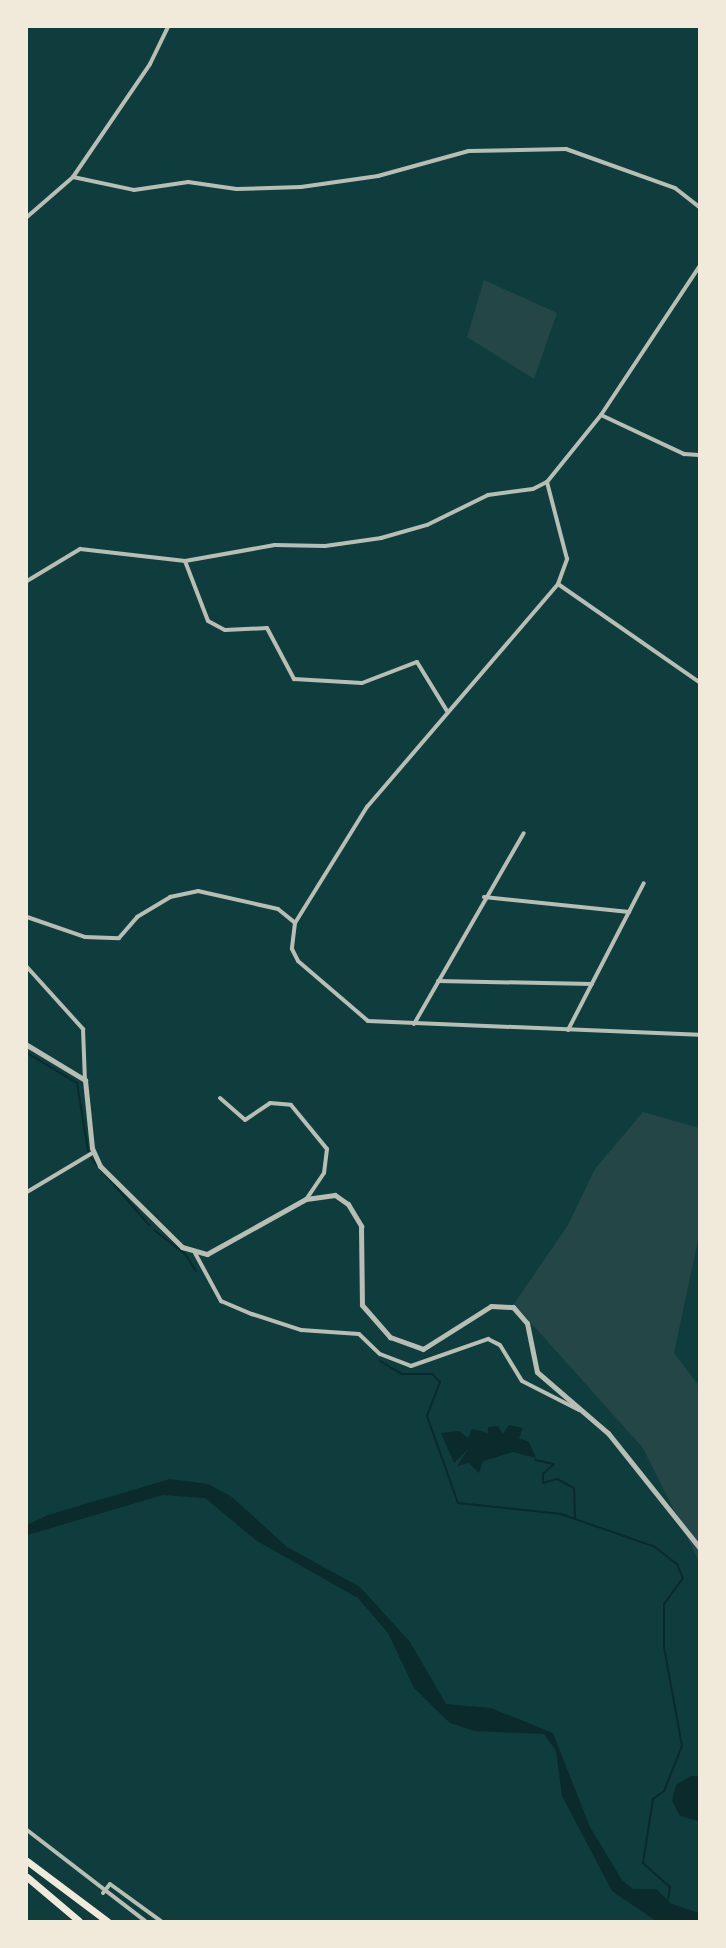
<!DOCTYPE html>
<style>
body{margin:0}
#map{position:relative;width:726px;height:1948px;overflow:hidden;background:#0f3d3e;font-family:Bitter,serif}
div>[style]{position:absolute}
.green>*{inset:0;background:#244646}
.water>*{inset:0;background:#0a2a2b}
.stream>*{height:2px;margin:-1px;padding:0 1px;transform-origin:1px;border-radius:1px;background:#0a2a2b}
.minor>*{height:4px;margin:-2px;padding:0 2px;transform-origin:2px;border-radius:2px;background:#b8beb3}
.tertiary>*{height:5px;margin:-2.5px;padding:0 2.5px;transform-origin:2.5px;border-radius:2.5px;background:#b8beb3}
.primary>*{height:7px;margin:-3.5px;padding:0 3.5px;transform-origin:3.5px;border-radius:3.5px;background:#f1e9da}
span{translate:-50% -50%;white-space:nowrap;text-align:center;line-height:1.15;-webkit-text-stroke:5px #f1e9da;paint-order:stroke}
.frame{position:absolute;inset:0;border:28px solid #f1e9da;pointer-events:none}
</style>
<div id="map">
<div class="green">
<div style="clip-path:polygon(484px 280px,557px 313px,534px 379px,467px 337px)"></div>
<div style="clip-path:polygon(643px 1112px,699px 1128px,699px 1235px,674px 1353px,699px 1386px,699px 1561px,643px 1448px,514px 1304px,568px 1225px,595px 1169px)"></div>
</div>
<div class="water">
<div style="clip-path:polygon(509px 1425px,523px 1428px,519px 1438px,529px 1442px,536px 1458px,513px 1452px,483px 1461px,479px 1473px,469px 1463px,457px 1466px,468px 1449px,454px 1463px,441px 1433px,459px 1431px,468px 1438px,472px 1429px,488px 1433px,488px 1427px,498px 1426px,503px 1434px)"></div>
<div style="clip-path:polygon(170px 1479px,208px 1484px,232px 1497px,287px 1547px,360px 1587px,410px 1642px,446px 1704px,491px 1708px,553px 1733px,590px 1827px,622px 1880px,633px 1889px,656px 1889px,672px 1904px,699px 1913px,699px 1921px,656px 1921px,612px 1891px,562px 1796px,556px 1751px,544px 1734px,474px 1731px,450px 1723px,414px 1688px,388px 1633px,358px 1598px,257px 1541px,205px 1498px,163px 1495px,27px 1535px,27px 1525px,48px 1515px)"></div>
<div style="clip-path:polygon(691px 1776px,699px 1776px,698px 1821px,680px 1816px,672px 1801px,676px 1785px)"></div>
</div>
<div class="stream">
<div style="left:27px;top:1053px;width:58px;rotate:31deg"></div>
<div style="left:77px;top:1083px;width:69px;rotate:80.8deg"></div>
<div style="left:91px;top:1158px;width:89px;rotate:49.1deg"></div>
<div style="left:154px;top:1230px;width:39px;rotate:38deg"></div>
<div style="left:185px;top:1254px;width:20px;rotate:57deg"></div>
<div style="left:380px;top:1361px;width:26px;rotate:31deg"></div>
<div style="left:402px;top:1374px;width:30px"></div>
<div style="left:432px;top:1374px;width:11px;rotate:45deg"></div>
<div style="left:440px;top:1382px;width:36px;rotate:111deg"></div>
<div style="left:427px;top:1416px;width:92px;rotate:70.4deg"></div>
<div style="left:458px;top:1503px;width:104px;rotate:6.1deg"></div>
<div style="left:561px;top:1514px;width:100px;rotate:19.3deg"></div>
<div style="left:655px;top:1547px;width:28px;rotate:38deg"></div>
<div style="left:677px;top:1564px;width:15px;rotate:67deg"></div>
<div style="left:683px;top:1578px;width:32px;rotate:126deg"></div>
<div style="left:664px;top:1604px;width:43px;rotate:90deg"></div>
<div style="left:664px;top:1647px;width:101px;rotate:79.7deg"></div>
<div style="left:682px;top:1746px;width:48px;rotate:111.8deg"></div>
<div style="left:664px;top:1791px;width:14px;rotate:144deg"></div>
<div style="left:653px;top:1799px;width:65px;rotate:98.9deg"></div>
<div style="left:643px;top:1863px;width:36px;rotate:42deg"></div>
<div style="left:670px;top:1887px;width:12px;rotate:99deg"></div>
<div style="left:535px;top:1460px;width:19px;rotate:12deg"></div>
<div style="left:554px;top:1464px;width:15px;rotate:138deg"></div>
<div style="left:543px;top:1474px;width:9px;rotate:90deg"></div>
<div style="left:543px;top:1483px;width:15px;rotate:-16deg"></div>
<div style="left:557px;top:1479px;width:19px;rotate:28deg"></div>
<div style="left:574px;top:1488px;width:31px;rotate:88deg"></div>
</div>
<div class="minor">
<div style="left:73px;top:177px;width:62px;rotate:12deg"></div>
<div style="left:134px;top:190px;width:55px;rotate:-8.4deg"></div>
<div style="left:188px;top:182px;width:49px;rotate:8.1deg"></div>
<div style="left:237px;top:189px;width:64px;rotate:-1.8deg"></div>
<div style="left:301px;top:187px;width:78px;rotate:-8.1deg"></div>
<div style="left:378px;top:176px;width:94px;rotate:-15.4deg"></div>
<div style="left:469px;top:151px;width:97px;rotate:-1.2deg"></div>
<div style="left:566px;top:149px;width:116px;rotate:19.7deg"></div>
<div style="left:675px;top:188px;width:31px;rotate:38deg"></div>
<div style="left:27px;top:217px;width:61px;rotate:-41deg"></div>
<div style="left:73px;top:177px;width:137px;rotate:-55.7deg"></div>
<div style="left:150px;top:64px;width:41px;rotate:-64.1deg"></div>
<div style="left:601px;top:415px;width:92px;rotate:25.2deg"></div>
<div style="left:684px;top:454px;width:15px;rotate:4deg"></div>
<div style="left:185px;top:561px;width:64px;rotate:69deg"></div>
<div style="left:208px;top:621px;width:19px;rotate:28deg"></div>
<div style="left:225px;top:630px;width:42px;rotate:-2.7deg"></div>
<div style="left:267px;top:628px;width:58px;rotate:62.1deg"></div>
<div style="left:294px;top:679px;width:68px;rotate:3.4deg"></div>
<div style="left:362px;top:683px;width:59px;rotate:-20.9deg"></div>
<div style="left:417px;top:662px;width:57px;rotate:58.5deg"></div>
<div style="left:27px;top:581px;width:62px;rotate:-31.1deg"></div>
<div style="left:80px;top:549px;width:106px;rotate:6.5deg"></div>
<div style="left:185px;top:561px;width:91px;rotate:-10.1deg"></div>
<div style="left:275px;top:545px;width:50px;rotate:1.1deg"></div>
<div style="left:325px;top:546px;width:57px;rotate:-8.1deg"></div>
<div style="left:381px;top:538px;width:48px;rotate:-15.8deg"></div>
<div style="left:427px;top:525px;width:68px;rotate:-26.2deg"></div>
<div style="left:488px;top:495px;width:45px;rotate:-7.6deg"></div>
<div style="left:533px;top:489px;width:16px;rotate:-27deg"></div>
<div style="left:547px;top:482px;width:86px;rotate:-51.1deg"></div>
<div style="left:601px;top:415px;width:178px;rotate:-56.5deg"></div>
<div style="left:558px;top:584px;width:172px;rotate:34.8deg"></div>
<div style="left:484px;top:897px;width:146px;rotate:5.9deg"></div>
<div style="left:27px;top:917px;width:61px;rotate:19deg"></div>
<div style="left:85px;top:937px;width:34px;rotate:2deg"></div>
<div style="left:119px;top:938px;width:28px;rotate:-49deg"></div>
<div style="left:137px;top:917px;width:39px;rotate:-31deg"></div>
<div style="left:170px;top:897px;width:29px;rotate:-12deg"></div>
<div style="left:198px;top:891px;width:82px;rotate:12.7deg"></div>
<div style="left:278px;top:909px;width:22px;rotate:39deg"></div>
<div style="left:295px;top:923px;width:137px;rotate:-58.2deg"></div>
<div style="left:367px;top:807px;width:294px;rotate:-49.4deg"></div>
<div style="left:558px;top:584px;width:27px;rotate:-70deg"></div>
<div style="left:567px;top:559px;width:80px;rotate:-104.6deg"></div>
<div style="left:295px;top:923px;width:26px;rotate:97deg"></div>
<div style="left:292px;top:949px;width:13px;rotate:63deg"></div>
<div style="left:298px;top:961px;width:92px;rotate:40.6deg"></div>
<div style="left:368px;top:1021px;width:331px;rotate:2.4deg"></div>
<div style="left:27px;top:967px;width:84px;rotate:47.9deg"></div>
<div style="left:83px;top:1029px;width:51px;rotate:87.8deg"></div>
<div style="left:438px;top:981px;width:154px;rotate:1.1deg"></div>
<div style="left:414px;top:1024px;width:220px;rotate:-60.1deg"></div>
<div style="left:568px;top:1030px;width:165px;rotate:-62.7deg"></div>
<div style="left:220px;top:1098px;width:33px;rotate:41deg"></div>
<div style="left:245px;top:1120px;width:30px;rotate:-34deg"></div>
<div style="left:270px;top:1103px;width:21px;rotate:5deg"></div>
<div style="left:291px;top:1105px;width:57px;rotate:50.7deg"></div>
<div style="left:327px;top:1149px;width:24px;rotate:97deg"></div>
<div style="left:324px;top:1173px;width:30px;rotate:124deg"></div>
<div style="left:27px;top:1192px;width:78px;rotate:-30.8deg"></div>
<div style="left:195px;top:1253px;width:55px;rotate:61.6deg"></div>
<div style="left:221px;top:1301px;width:34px;rotate:23deg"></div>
<div style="left:252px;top:1314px;width:52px;rotate:18.1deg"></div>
<div style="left:301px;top:1330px;width:58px;rotate:3.9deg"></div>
<div style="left:359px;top:1334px;width:29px;rotate:44deg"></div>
<div style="left:380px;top:1354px;width:33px;rotate:21deg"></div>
<div style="left:411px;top:1366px;width:82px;rotate:-19.3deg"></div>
<div style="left:488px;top:1339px;width:13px;rotate:27deg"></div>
<div style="left:500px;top:1345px;width:42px;rotate:58.6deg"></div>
<div style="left:522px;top:1381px;width:64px;rotate:27deg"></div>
<div style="left:27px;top:1830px;width:149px;rotate:37.6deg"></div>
<div style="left:103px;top:1893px;width:11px;rotate:-52deg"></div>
<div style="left:110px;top:1884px;width:63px;rotate:36deg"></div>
</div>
<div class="tertiary">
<div style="left:27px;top:1045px;width:68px;rotate:31.1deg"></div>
<div style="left:85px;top:1080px;width:68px;rotate:84.1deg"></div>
<div style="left:92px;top:1148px;width:20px;rotate:66deg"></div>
<div style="left:100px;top:1166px;width:115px;rotate:44.6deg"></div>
<div style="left:182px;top:1247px;width:26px;rotate:16deg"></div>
<div style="left:207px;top:1254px;width:113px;rotate:-29.1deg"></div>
<div style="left:306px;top:1199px;width:29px;rotate:-8deg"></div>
<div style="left:335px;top:1195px;width:16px;rotate:35deg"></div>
<div style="left:348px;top:1204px;width:26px;rotate:59deg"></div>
<div style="left:361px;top:1226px;width:79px;rotate:89.3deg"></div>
<div style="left:362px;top:1305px;width:43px;rotate:48.8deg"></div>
<div style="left:390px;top:1337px;width:35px;rotate:20deg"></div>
<div style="left:423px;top:1349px;width:80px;rotate:-32.3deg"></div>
<div style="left:491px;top:1306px;width:22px;rotate:3deg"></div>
<div style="left:513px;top:1307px;width:21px;rotate:49deg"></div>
<div style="left:527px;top:1323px;width:50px;rotate:78.5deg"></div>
<div style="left:537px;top:1372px;width:94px;rotate:40.7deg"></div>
<div style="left:608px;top:1433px;width:146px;rotate:51.4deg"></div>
</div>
<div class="primary">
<div style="left:27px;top:1861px;width:100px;rotate:36.9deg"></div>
<div style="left:27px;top:1877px;width:68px;rotate:40.2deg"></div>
</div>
<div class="frame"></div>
</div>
